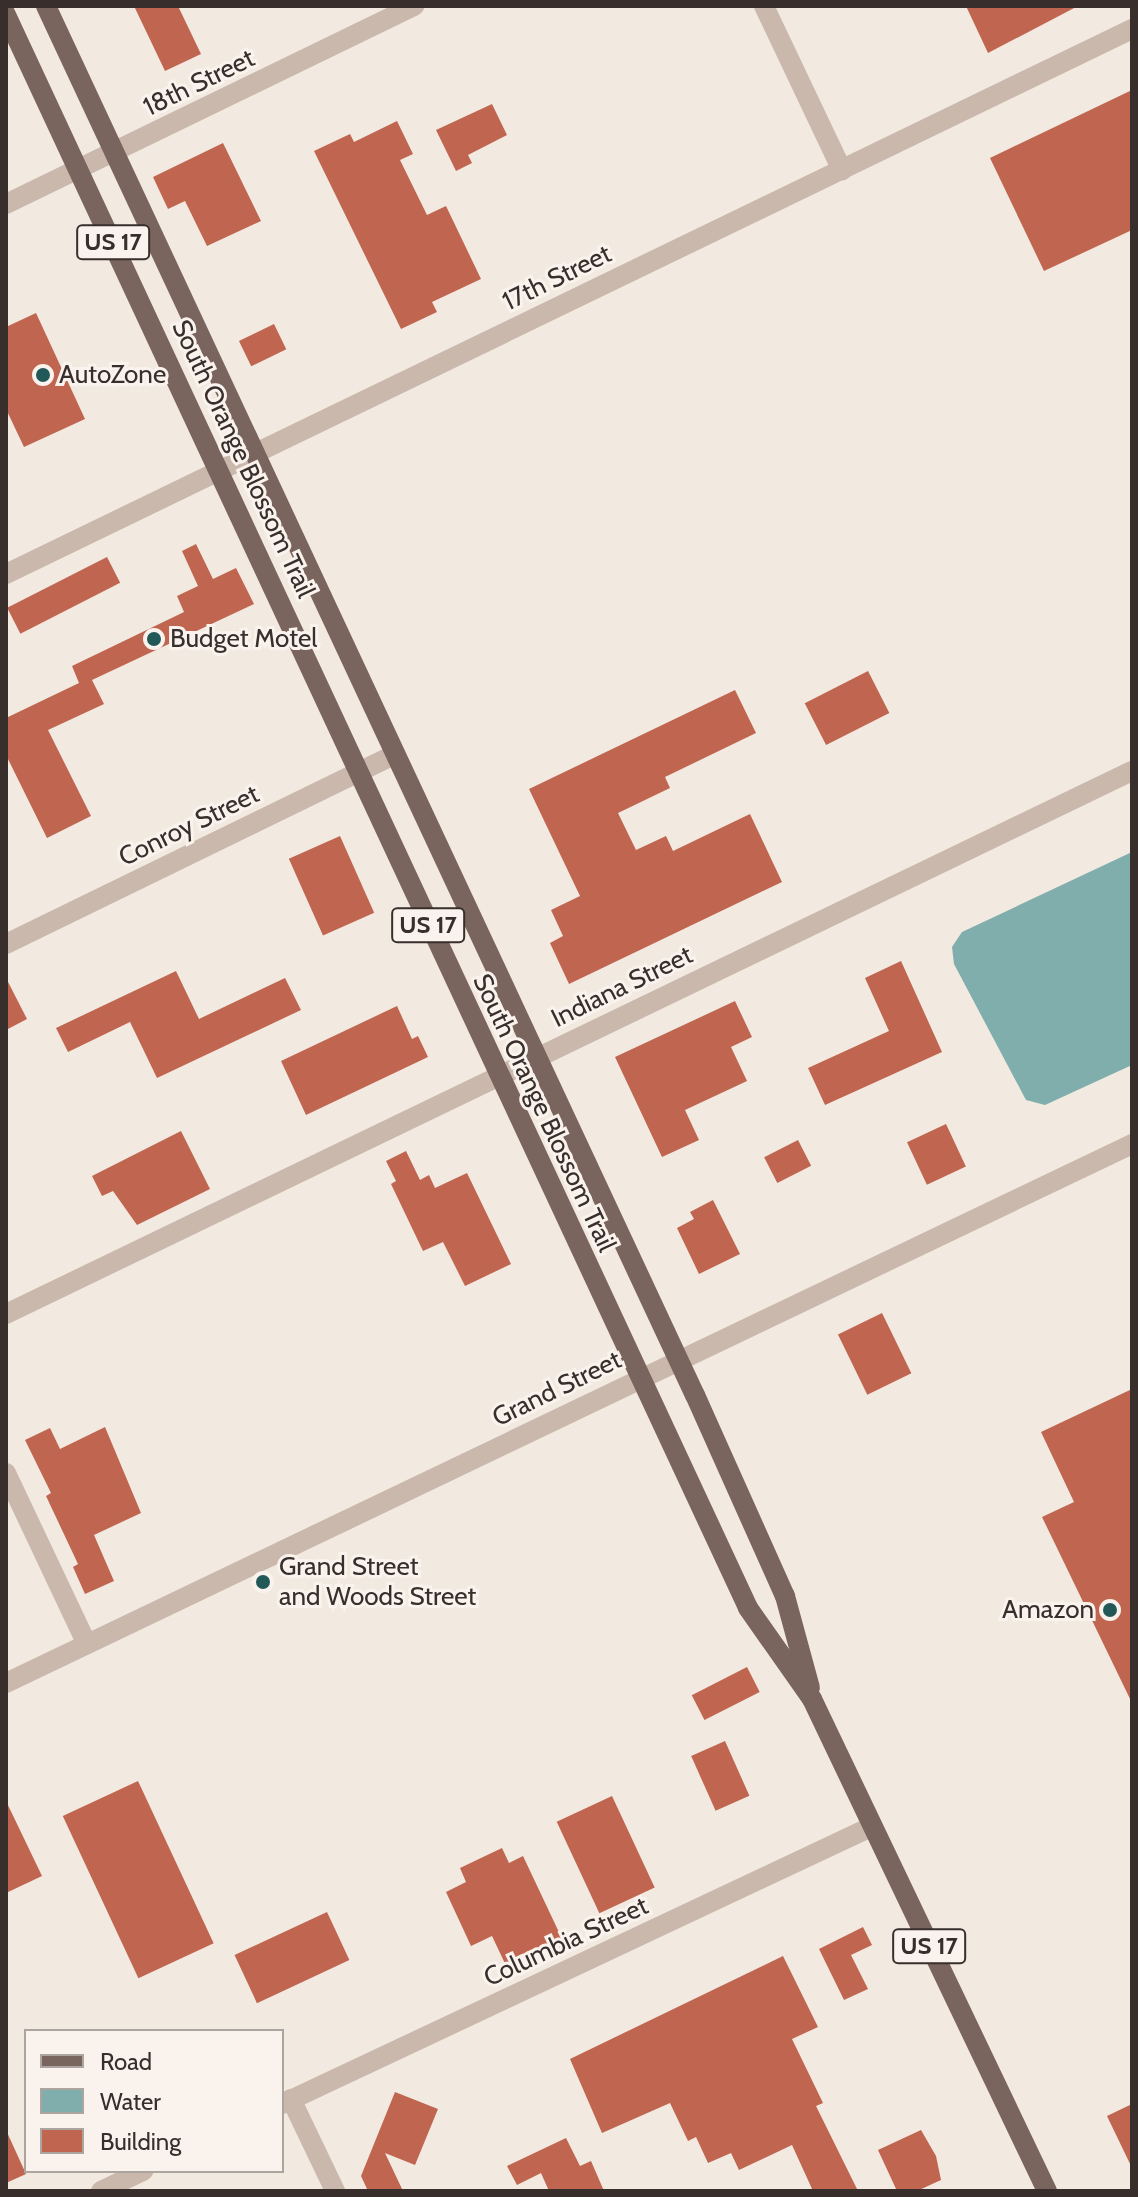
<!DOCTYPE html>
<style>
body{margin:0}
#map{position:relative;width:1138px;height:2197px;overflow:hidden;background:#f2e9e0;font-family:Cabin,sans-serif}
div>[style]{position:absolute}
.water>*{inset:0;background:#80aead}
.building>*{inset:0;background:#c06550;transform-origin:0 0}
.street>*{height:20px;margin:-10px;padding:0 10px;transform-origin:10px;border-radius:10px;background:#cab8ac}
.primary>*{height:20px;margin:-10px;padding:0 10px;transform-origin:10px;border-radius:10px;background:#79655d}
.dots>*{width:22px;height:22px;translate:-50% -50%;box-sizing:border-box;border:4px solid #faf3ed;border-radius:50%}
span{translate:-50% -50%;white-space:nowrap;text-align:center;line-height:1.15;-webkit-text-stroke:6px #faf3ed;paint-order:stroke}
.shield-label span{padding:2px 6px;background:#faf3ed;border:2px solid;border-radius:6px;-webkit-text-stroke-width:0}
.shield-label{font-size:24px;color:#382e2b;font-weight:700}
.street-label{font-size:26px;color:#382e2b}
.poi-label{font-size:26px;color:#382e2b}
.left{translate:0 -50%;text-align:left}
.right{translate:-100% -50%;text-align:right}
.frame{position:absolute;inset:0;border:8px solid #382e2b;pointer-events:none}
.legend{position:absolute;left:24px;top:2029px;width:260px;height:144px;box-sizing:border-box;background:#faf3ed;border:2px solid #aca49f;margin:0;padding:10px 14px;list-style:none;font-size:24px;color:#382e2b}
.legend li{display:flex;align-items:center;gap:16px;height:40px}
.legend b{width:40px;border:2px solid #aca49f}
</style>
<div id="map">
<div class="water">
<div style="clip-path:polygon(1132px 852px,1132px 1065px,1045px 1105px,1026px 1100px,954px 964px,952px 947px,962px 932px)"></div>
</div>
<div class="building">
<div style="clip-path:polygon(134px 6px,178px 6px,201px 54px,165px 71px)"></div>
<div style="clip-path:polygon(966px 6px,1078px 6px,988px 53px)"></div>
<div style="clip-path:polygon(1132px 90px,1132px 230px,1044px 271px,990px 158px)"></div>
<div style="clip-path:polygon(492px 104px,507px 135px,468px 155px,472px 163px,456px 171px,436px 130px)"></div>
<div style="clip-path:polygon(397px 121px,413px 154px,400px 160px,427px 215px,446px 206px,481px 279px,432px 302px,437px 312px,401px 329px,314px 151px,350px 134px,354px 142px)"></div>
<div style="clip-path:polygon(223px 143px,261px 221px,207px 246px,185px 201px,168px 209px,153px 177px)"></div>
<div style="clip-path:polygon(36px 313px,85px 419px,24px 447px,6px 409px,6px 327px)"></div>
<div style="left:274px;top:324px;width:28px;height:39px;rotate:64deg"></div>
<div style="clip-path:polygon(196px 544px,213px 579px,236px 568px,254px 604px,92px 680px,104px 704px,48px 730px,91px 816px,47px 838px,6px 755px,6px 718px,79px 683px,72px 666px,184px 612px,177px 596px,198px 586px,182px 551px)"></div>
<div style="left:107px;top:557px;width:29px;height:112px;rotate:63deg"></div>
<div style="left:868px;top:671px;width:47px;height:71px;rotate:63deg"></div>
<div style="clip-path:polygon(735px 690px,756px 733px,665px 777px,670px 788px,618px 813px,636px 850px,666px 836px,673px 851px,750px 814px,782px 882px,569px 984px,550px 943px,563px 936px,551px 910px,580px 896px,529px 789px)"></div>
<div style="left:340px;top:836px;width:84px;height:56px;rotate:66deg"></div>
<div style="clip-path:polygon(901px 961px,942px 1052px,825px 1105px,808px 1068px,889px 1031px,865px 978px)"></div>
<div style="clip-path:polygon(176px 971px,199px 1019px,285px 978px,301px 1010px,157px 1078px,130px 1022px,68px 1052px,56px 1028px)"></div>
<div style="clip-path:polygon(6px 978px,27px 1019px,6px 1030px)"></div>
<div style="clip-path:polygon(735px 1001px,752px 1037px,731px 1047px,747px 1081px,685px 1110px,699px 1140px,662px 1157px,615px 1057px)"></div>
<div style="clip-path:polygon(397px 1006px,412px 1039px,418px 1036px,428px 1057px,306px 1115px,281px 1061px)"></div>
<div style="left:946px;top:1124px;width:47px;height:43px;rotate:65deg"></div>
<div style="clip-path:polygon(181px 1131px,210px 1189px,137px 1225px,113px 1191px,102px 1196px,92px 1176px)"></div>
<div style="left:798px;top:1140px;width:29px;height:38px;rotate:63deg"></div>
<div style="clip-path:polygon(406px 1151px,420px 1180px,429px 1175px,435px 1188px,467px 1173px,511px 1264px,465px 1286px,443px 1242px,423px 1251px,391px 1184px,396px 1181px,386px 1161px)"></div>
<div style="clip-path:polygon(713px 1200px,740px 1254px,699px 1274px,677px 1228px,694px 1219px,690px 1212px)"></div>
<div style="left:882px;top:1313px;width:67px;height:49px;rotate:64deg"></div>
<div style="clip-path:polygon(1132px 1389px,1132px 1703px,1042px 1517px,1074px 1502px,1041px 1432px)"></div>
<div style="clip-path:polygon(105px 1427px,141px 1513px,94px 1535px,114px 1581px,85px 1594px,73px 1567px,78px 1564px,46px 1496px,51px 1493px,25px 1440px,50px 1428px,60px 1449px)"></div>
<div style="left:747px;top:1667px;width:28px;height:62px;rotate:63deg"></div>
<div style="left:725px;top:1741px;width:60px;height:37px;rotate:66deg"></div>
<div style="left:138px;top:1781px;width:179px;height:83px;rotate:65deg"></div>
<div style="left:612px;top:1796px;width:101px;height:61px;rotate:65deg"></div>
<div style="clip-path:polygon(6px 1801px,42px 1876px,6px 1893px)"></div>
<div style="clip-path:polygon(502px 1848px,509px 1863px,523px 1856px,565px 1945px,509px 1972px,492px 1936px,471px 1946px,446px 1892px,466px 1882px,460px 1868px)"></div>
<div style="left:327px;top:1912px;width:53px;height:102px;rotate:65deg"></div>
<div style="clip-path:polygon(863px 1927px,872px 1945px,851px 1955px,868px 1989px,844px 2000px,819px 1949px)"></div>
<div style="clip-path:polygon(783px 1956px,818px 2027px,792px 2039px,823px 2103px,816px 2106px,858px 2191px,813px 2191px,792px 2145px,739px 2170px,731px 2153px,708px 2163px,696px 2137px,688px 2141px,670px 2103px,602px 2133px,570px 2059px)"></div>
<div style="clip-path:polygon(395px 2092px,438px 2109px,415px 2165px,385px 2153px,403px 2191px,368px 2191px,361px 2176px)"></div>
<div style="clip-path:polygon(1132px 2104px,1132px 2168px,1107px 2116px)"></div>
<div style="clip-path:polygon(6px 2130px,26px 2174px,6px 2183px)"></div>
<div style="clip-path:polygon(921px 2130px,936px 2156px,941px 2180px,917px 2191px,897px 2191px,878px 2150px)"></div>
<div style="clip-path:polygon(566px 2138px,580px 2166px,591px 2161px,604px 2191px,549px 2191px,541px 2173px,517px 2185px,507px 2166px)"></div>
</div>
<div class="street">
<div style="left:764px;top:6px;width:182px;rotate:64.6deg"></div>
<div style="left:6px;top:204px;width:454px;rotate:-25.9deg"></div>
<div style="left:6px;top:574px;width:1251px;rotate:-25.83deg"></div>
<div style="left:6px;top:944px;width:433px;rotate:-26deg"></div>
<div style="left:6px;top:1314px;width:1250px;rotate:-25.75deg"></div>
<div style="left:6px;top:1473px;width:189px;rotate:64.7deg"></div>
<div style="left:6px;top:1683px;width:1248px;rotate:-25.58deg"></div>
<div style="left:291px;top:2099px;width:102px;rotate:64.4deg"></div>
<div style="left:282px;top:2104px;width:651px;rotate:-25.19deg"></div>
<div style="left:101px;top:2191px;width:47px;rotate:-25.5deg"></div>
</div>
<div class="primary">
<div style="left:46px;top:6px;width:1533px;rotate:64.96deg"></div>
<div style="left:695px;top:1395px;width:220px;rotate:65.9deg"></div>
<div style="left:785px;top:1596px;width:95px;rotate:74.8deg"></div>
<div style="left:6px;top:15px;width:1757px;rotate:65.02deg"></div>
<div style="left:748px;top:1608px;width:111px;rotate:54.9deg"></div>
<div style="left:812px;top:1699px;width:545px;rotate:64.47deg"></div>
</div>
<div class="dots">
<div style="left:43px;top:375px;background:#225858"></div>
<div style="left:154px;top:639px;background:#225858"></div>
<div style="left:263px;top:1582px;background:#225858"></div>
<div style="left:1110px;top:1610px;background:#225858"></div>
</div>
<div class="shield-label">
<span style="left:113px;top:242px">US 17</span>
<span style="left:428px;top:925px">US 17</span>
<span style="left:929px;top:1946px">US 17</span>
</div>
<div class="street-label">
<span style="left:199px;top:83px;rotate:-26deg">18th Street</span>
<span style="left:557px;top:278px;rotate:-26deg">17th Street</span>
<span style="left:243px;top:459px;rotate:65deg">South Orange Blossom Trail</span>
<span style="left:189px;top:826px;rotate:-26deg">Conroy Street</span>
<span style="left:622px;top:987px;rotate:-26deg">Indiana Street</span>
<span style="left:544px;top:1113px;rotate:65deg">South Orange Blossom Trail</span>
<span style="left:557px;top:1389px;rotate:-26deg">Grand Street</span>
<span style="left:566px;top:1942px;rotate:-25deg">Columbia Street</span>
</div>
<div class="poi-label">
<span class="left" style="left:59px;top:375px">AutoZone</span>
<span class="left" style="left:170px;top:639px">Budget Motel</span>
<span class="left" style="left:279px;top:1582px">Grand Street<br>and Woods Street</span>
<span class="right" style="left:1094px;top:1610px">Amazon</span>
</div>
<div class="frame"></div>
<ul class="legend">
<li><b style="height:10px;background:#79655d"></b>Road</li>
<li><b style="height:22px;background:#80aead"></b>Water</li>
<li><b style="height:22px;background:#c06550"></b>Building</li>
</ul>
</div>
